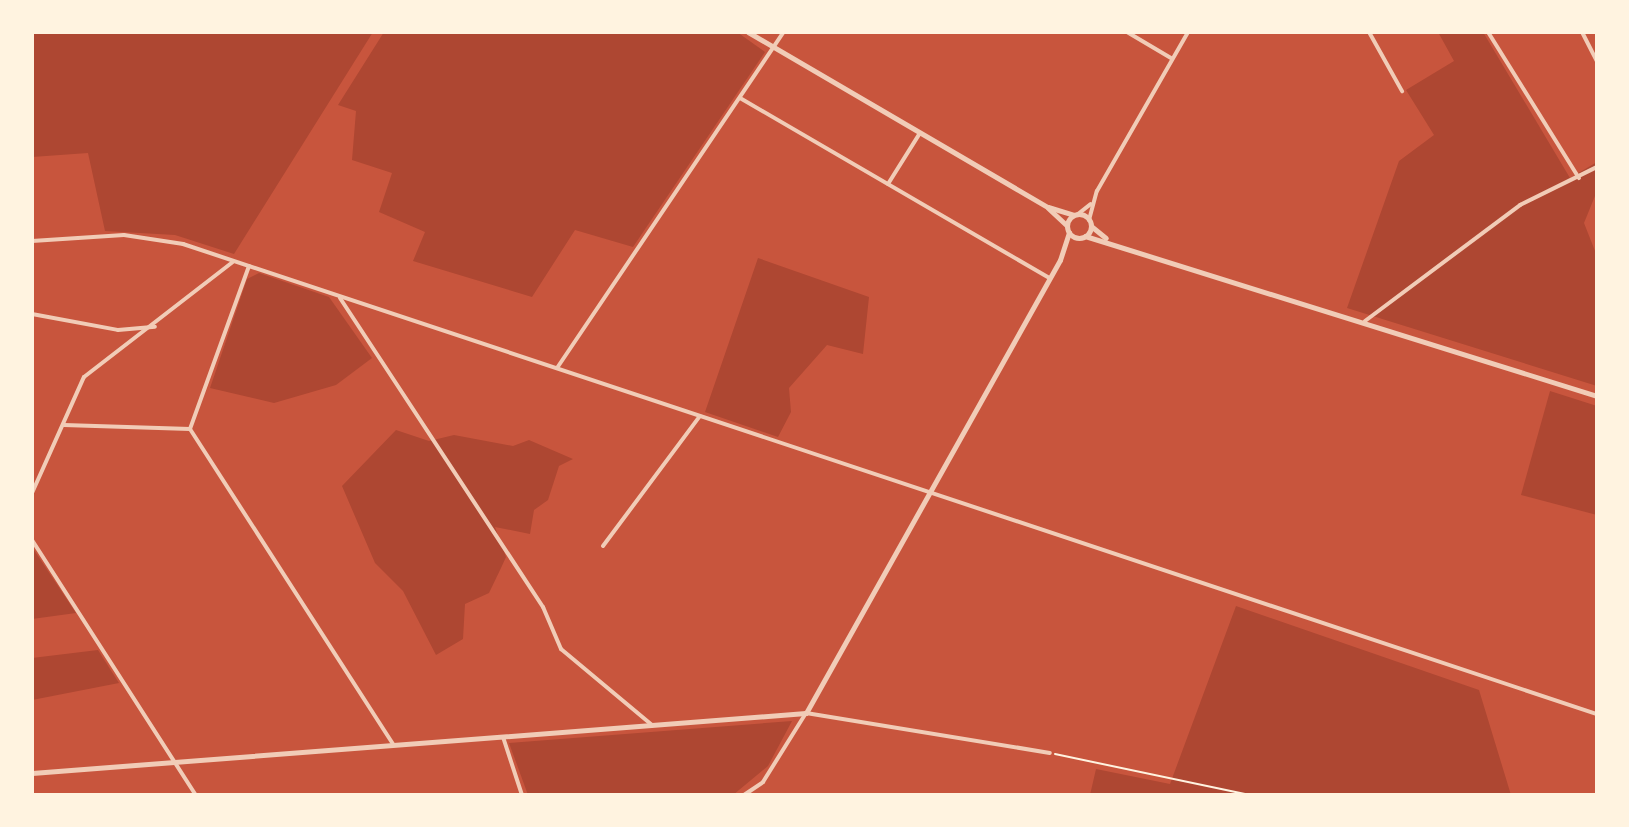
<!DOCTYPE html>
<style>
body{margin:0}
#map{position:relative;width:1629px;height:827px;overflow:hidden;background:#c8553d;font-family:"Nunito Sans",sans-serif}
div>[style]{position:absolute}
.green>*{inset:0;background:#ae4732}
.path>*{height:2px;margin:-1px;padding:0 1px;transform-origin:1px;border-radius:1px;background:#fff3e0}
.minor>*{height:4px;margin:-2px;padding:0 2px;transform-origin:2px;border-radius:2px;background:#f1ccb7}
.tertiary>*{height:5px;margin:-2.5px;padding:0 2.5px;transform-origin:2.5px;border-radius:2.5px;background:#f1ccb7}
.tertiary>.ring{margin:-2.5px;padding:0;box-sizing:content-box;background:none;border:5px solid #f1ccb7;border-radius:50%}
span{translate:-50% -50%;white-space:nowrap;text-align:center;line-height:1.15;-webkit-text-stroke:8px #fff3e0;paint-order:stroke}
.frame{position:absolute;inset:0;border:34px solid #fff3e0;pointer-events:none}
</style>
<div id="map">
<div class="green">
<div style="clip-path:polygon(32px 32px,373px 32px,234px 254px,175px 235px,105px 231px,88px 153px,32px 157px)"></div>
<div style="clip-path:polygon(384px 32px,737px 32px,765px 52px,633px 247px,575px 230px,532px 297px,413px 261px,425px 232px,379px 212px,392px 173px,352px 160px,356px 111px,338px 105px)"></div>
<div style="clip-path:polygon(1438px 32px,1483px 32px,1570px 178px,1597px 162px,1597px 191px,1584px 223px,1597px 256px,1597px 386px,1347px 308px,1399px 161px,1434px 135px,1406px 90px,1454px 61px)"></div>
<div style="clip-path:polygon(758px 258px,869px 297px,863px 354px,827px 345px,789px 388px,791px 412px,778px 437px,705px 412px)"></div>
<div style="clip-path:polygon(259px 273px,329px 297px,372px 358px,336px 385px,274px 403px,210px 388px,247px 279px)"></div>
<div style="clip-path:polygon(1550px 391px,1597px 406px,1597px 515px,1521px 495px)"></div>
<div style="clip-path:polygon(396px 430px,429px 441px,454px 435px,513px 446px,529px 440px,573px 459px,559px 466px,548px 500px,534px 510px,530px 534px,495px 527px,506px 557px,501px 568px,489px 593px,465px 604px,463px 639px,436px 655px,403px 591px,375px 563px,342px 486px)"></div>
<div style="clip-path:polygon(32px 547px,76px 613px,32px 619px)"></div>
<div style="clip-path:polygon(1236px 606px,1479px 690px,1511px 795px,1090px 795px,1096px 769px,1170px 784px)"></div>
<div style="clip-path:polygon(98px 650px,119px 683px,32px 700px,32px 658px)"></div>
<div style="clip-path:polygon(792px 721px,768px 766px,733px 795px,528px 795px,509px 743px)"></div>
</div>
<div class="path">
<div style="left:1055px;top:754px;width:199px;rotate:11.9deg"></div>
</div>
<div class="minor">
<div style="left:1127px;top:32px;width:51px;rotate:30.6deg"></div>
<div style="left:1369px;top:32px;width:68px;rotate:60.8deg"></div>
<div style="left:1488px;top:32px;width:172px;rotate:58.1deg"></div>
<div style="left:1582px;top:32px;width:33px;rotate:63deg"></div>
<div style="left:740px;top:98px;width:358px;rotate:30.2deg"></div>
<div style="left:888px;top:184px;width:60px;rotate:-57.9deg"></div>
<div style="left:1078px;top:214px;width:16px;rotate:-38deg"></div>
<div style="left:1089px;top:220px;width:30px;rotate:-75deg"></div>
<div style="left:1097px;top:191px;width:183px;rotate:-60.2deg"></div>
<div style="left:32px;top:241px;width:92px;rotate:-3.7deg"></div>
<div style="left:124px;top:235px;width:60px;rotate:8.7deg"></div>
<div style="left:183px;top:244px;width:1490px;rotate:18.39deg"></div>
<div style="left:249px;top:266px;width:173px;rotate:109.9deg"></div>
<div style="left:190px;top:429px;width:375px;rotate:57.2deg"></div>
<div style="left:340px;top:298px;width:370px;rotate:56.7deg"></div>
<div style="left:543px;top:607px;width:46px;rotate:66.8deg"></div>
<div style="left:561px;top:649px;width:119px;rotate:39.9deg"></div>
<div style="left:32px;top:314px;width:87px;rotate:10.5deg"></div>
<div style="left:118px;top:330px;width:37px;rotate:-5deg"></div>
<div style="left:1365px;top:321px;width:194px;rotate:-36.8deg"></div>
<div style="left:1520px;top:205px;width:86px;rotate:-26.3deg"></div>
<div style="left:557px;top:368px;width:405px;rotate:-56deg"></div>
<div style="left:64px;top:425px;width:126px;rotate:1.8deg"></div>
<div style="left:32px;top:493px;width:127px;rotate:-65.9deg"></div>
<div style="left:84px;top:377px;width:188px;rotate:-37.7deg"></div>
<div style="left:32px;top:540px;width:303px;rotate:57.3deg"></div>
<div style="left:603px;top:546px;width:162px;rotate:-53.3deg"></div>
<div style="left:503px;top:737px;width:61px;rotate:71.9deg"></div>
<div style="left:744px;top:795px;width:23px;rotate:-34deg"></div>
<div style="left:763px;top:782px;width:81px;rotate:-58.1deg"></div>
<div style="left:806px;top:713px;width:247px;rotate:9.3deg"></div>
</div>
<div class="tertiary">
<div style="left:748px;top:32px;width:347px;rotate:30.3deg"></div>
<div style="left:1048px;top:207px;width:27px;rotate:17deg"></div>
<div style="left:1048px;top:208px;width:26px;rotate:43deg"></div>
<div class="ring" style="left:1067px;top:214px;width:19px;height:19px"></div>
<div style="left:1091px;top:226px;width:19px;rotate:39deg"></div>
<div style="left:1085px;top:236px;width:536px;rotate:17.35deg"></div>
<div style="left:32px;top:773px;width:776px;rotate:-4.43deg"></div>
<div style="left:806px;top:713px;width:519px;rotate:-60.72deg"></div>
<div style="left:1060px;top:260px;width:29px;rotate:-72deg"></div>
</div>
<div class="frame"></div>
</div>
